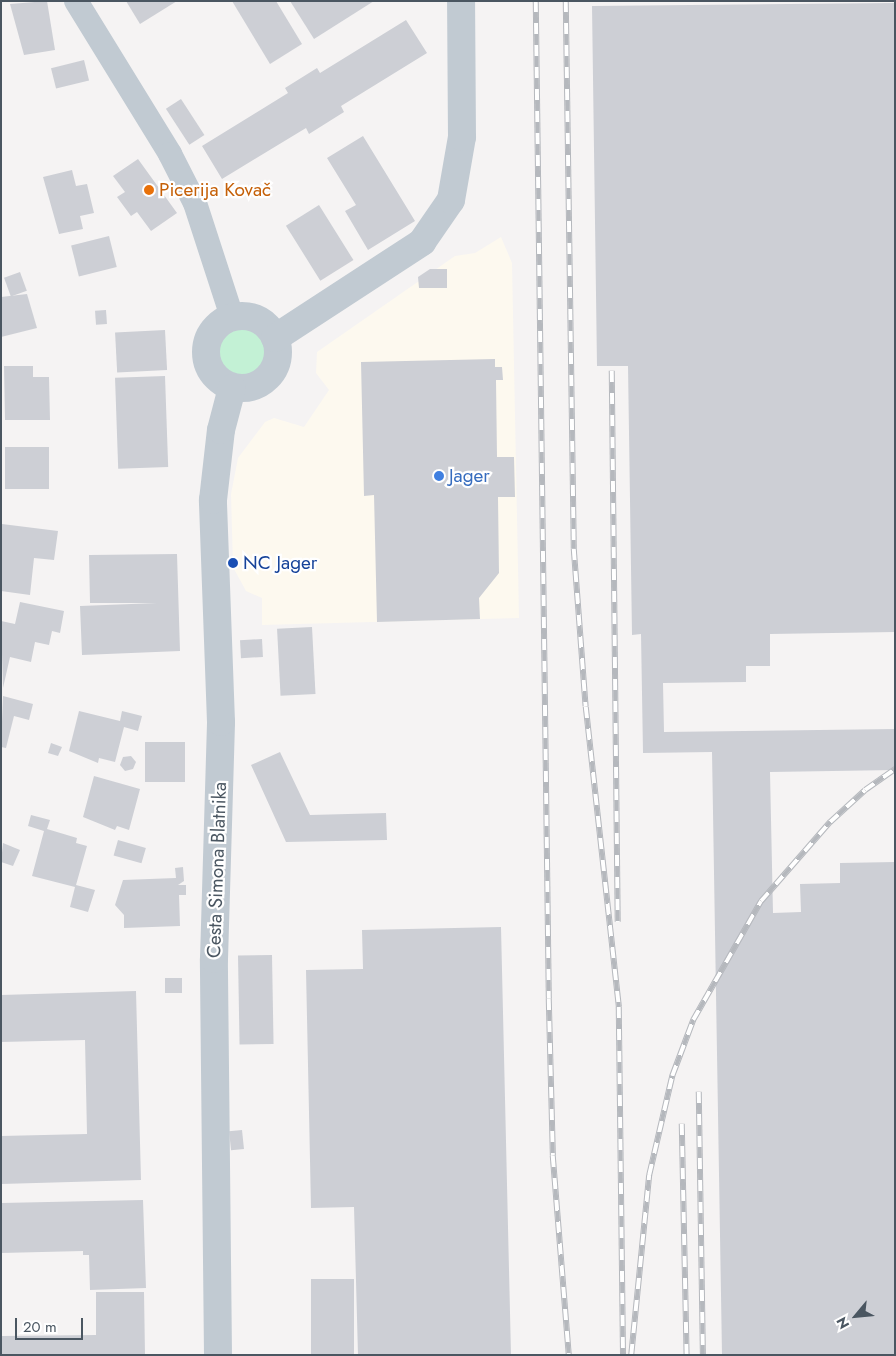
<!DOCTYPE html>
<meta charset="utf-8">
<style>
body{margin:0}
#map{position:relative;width:896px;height:1356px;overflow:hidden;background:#f5f3f3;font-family:Jost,sans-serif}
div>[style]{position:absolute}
.commercial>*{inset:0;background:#fdf9ef}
.green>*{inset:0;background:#c3f1d5}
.round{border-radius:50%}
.building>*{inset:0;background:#cdcfd5;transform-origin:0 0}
.minor>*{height:24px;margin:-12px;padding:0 12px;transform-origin:12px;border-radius:12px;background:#c1cad2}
.tertiary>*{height:28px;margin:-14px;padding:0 14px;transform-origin:14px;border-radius:14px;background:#c1cad2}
.tertiary>.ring{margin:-14px;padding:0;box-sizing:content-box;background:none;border:28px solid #c1cad2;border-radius:50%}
.rail>*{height:5.5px;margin-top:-2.75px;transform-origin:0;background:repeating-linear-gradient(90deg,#fff 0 11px,#b5b8bd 0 22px);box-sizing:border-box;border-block:1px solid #b5b8bd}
.dots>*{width:14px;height:14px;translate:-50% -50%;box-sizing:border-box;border:2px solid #fff;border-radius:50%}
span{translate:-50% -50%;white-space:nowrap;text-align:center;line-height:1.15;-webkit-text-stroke:4.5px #fff;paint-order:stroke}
.food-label{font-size:19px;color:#c56008}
.left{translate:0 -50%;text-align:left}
.shop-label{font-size:19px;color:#366cbe}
.transit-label{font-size:19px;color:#164399}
.street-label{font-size:19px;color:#4a5661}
.frame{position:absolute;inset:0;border:2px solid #4a5661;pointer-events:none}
.north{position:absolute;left:831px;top:1291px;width:50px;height:50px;-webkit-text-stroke:4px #fff;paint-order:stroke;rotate:242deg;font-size:14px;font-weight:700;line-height:20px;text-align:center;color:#4a5661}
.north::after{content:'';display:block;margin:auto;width:18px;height:22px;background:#4a5661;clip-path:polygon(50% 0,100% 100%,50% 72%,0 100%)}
.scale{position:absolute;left:15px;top:1318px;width:68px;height:22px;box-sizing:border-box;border:2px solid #4a5661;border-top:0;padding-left:6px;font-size:15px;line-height:18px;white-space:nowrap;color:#4a5661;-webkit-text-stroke:4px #fff;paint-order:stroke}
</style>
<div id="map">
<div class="commercial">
<div style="clip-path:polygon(501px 237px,512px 263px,519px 618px,262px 625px,262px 598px,246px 591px,233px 567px,231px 494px,238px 458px,265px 422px,274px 418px,304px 427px,329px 390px,316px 373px,317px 352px,455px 256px,475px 253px)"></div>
</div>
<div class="green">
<div class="round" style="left:215px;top:326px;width:54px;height:54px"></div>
</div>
<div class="building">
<div style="clip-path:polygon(47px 1px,55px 50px,24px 55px,10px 4px)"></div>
<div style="clip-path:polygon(126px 1px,177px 1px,140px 24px)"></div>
<div style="clip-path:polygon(232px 1px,276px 1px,302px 44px,270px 64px)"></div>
<div style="clip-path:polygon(290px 1px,374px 1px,314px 39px)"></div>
<div style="clip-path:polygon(895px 3px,895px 632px,770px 634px,770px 666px,746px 666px,746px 682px,663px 683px,664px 732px,895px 729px,895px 770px,770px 772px,773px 913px,801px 912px,800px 884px,840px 883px,840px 863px,895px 862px,895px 1355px,722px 1355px,712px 752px,643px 753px,641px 634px,632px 635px,628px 366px,597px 366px,592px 6px)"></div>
<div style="clip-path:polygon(406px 20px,427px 53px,341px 106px,344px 112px,309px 134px,306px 128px,222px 179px,202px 146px,288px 93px,285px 88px,317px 68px,320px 73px)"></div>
<div style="left:84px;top:60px;width:21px;height:34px;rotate:76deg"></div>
<div style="left:181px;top:99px;width:43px;height:18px;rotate:57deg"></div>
<div style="clip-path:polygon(363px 136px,415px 221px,368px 250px,345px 211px,356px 205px,327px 158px)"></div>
<div style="clip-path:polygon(138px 159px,177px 213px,151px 231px,137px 212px,131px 216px,117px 197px,125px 192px,113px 176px)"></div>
<div style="clip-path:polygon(72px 170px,76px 186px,87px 184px,94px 213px,80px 216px,83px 229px,59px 234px,43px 177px)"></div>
<div style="left:319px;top:205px;width:65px;height:39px;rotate:58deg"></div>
<div style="left:109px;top:236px;width:32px;height:39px;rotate:76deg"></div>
<div style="clip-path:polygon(430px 269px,447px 269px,447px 288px,419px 288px,418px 277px)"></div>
<div style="left:20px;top:272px;width:20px;height:17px;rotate:70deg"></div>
<div style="clip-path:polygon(27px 294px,37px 328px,1px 337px,1px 297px)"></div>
<div style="left:106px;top:310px;width:14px;height:11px;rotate:86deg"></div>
<div style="left:165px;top:330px;width:40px;height:50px;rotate:87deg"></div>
<div style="clip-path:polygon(495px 359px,495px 367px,502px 367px,503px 380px,496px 380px,497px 457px,514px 457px,515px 497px,498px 497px,499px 573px,479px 598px,480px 619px,377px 622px,374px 495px,364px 496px,361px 362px)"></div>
<div style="clip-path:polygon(4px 366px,33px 366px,33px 377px,49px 377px,50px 420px,5px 420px)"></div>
<div style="left:165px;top:376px;width:91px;height:50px;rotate:88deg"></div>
<div style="left:5px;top:447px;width:44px;height:42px"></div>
<div style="clip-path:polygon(2px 524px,58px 531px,54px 560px,34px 558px,30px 595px,1px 591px)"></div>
<div style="clip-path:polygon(177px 554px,180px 651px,82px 655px,80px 606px,157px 603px,90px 603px,89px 555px)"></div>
<div style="clip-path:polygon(20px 602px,64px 611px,60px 633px,52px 631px,49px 645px,35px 642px,31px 662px,10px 657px,3px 688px,1px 621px,15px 624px)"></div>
<div style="left:312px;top:627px;width:67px;height:35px;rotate:87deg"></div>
<div style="left:262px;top:639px;width:18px;height:22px;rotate:87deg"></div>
<div style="clip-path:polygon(3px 696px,33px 704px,29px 720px,14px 716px,6px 748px,1px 747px)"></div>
<div style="clip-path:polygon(79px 711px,120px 721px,122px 711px,142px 716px,138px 731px,124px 727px,115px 762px,99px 758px,98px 763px,69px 751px)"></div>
<div style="left:145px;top:742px;width:40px;height:40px"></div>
<div style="clip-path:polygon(51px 743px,62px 747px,58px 756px,48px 753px)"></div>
<div style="clip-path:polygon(280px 752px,310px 815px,386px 813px,387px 840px,286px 842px,251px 765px)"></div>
<div style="clip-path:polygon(131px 756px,136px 762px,133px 769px,125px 771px,120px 765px,123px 757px)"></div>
<div style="clip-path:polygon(94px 776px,140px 789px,129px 830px,117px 826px,115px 830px,83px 817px)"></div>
<div style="clip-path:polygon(31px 815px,50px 820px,47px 829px,77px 838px,76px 843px,87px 846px,76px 885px,95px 890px,88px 912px,70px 907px,75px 887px,32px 876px,44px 831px,28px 826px)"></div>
<div style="left:118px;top:840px;width:29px;height:16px;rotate:16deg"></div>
<div style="clip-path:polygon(3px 843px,20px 850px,13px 866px,1px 862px)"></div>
<div style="clip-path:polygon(183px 867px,184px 881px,178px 885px,186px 885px,186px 895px,179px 895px,180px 926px,124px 928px,124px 915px,115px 905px,123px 880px,176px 878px,175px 868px)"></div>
<div style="clip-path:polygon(501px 927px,511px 1355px,358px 1355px,354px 1207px,311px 1208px,306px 970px,363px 969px,362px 930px)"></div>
<div style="left:272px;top:955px;width:89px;height:34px;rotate:89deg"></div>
<div style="left:165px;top:978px;width:17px;height:15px"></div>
<div style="clip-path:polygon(136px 991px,141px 1180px,1px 1184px,1px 1136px,87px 1134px,85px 1040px,1px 1042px,1px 995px)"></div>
<div style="left:242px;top:1130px;width:19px;height:13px;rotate:84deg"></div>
<div style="clip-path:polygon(143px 1200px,146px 1288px,90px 1290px,89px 1255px,83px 1255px,83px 1251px,1px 1253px,1px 1203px)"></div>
<div style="left:311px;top:1279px;width:43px;height:76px"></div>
<div style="clip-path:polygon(96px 1292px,144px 1292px,145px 1355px,2px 1355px,2px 1336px,96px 1335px)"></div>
</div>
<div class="minor">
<div style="left:76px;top:1px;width:180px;rotate:58.4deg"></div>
<div style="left:170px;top:154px;width:55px;rotate:63deg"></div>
<div style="left:195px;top:203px;width:120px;rotate:72deg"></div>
</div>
<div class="tertiary">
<div class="ring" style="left:206px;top:316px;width:44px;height:44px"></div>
<div style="left:275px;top:338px;width:176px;rotate:-33.1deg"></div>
<div style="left:422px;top:242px;width:51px;rotate:-55.4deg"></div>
<div style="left:451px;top:200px;width:64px;rotate:-80.1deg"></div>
<div style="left:462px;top:137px;width:136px;rotate:-90.4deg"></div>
<div style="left:218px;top:1355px;width:396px;rotate:-90.6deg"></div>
<div style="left:214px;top:959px;width:237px;rotate:-88.3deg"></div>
<div style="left:221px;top:722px;width:222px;rotate:-92.1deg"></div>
<div style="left:213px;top:500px;width:70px;rotate:-83.5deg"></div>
<div style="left:221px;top:430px;width:43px;rotate:-75.3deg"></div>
</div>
<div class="rail">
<div style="left:536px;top:1px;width:998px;rotate:89.25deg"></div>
<div style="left:549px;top:999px;width:157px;rotate:88.5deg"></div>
<div style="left:553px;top:1156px;width:200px;rotate:85.4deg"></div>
<div style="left:566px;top:1px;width:548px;rotate:89.16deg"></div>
<div style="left:574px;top:549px;width:158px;rotate:85.7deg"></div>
<div style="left:586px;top:707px;width:302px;rotate:83.7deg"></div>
<div style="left:619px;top:1007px;width:348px;rotate:89.3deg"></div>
<div style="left:612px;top:371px;width:551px;rotate:89.38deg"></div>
<div style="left:699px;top:1092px;width:263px;rotate:89.1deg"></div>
<div style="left:682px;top:1124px;width:231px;rotate:88.8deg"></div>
<div style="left:631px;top:1355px;width:181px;rotate:-84.3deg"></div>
<div style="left:649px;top:1175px;width:102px;rotate:-76.9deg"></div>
<div style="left:672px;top:1076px;width:60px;rotate:-69.4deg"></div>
<div style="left:693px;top:1020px;width:137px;rotate:-60.3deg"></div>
<div style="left:761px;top:901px;width:105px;rotate:-48.9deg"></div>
<div style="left:830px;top:822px;width:47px;rotate:-42.4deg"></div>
<div style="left:865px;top:790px;width:37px;rotate:-35deg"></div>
</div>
<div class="dots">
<div style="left:149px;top:190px;background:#e8710a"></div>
<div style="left:439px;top:476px;background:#3f7fe0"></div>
<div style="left:233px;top:563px;background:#1a4fb4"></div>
</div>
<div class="food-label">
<span class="left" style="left:159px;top:190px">Picerija Kovač</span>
</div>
<div class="shop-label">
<span class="left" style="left:449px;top:476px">Jager</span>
</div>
<div class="transit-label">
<span class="left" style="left:243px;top:563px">NC Jager</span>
</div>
<div class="street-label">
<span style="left:217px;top:870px;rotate:-88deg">Cesta Simona Blatnika</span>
</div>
<div class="frame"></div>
<div class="north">N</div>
<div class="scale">20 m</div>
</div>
